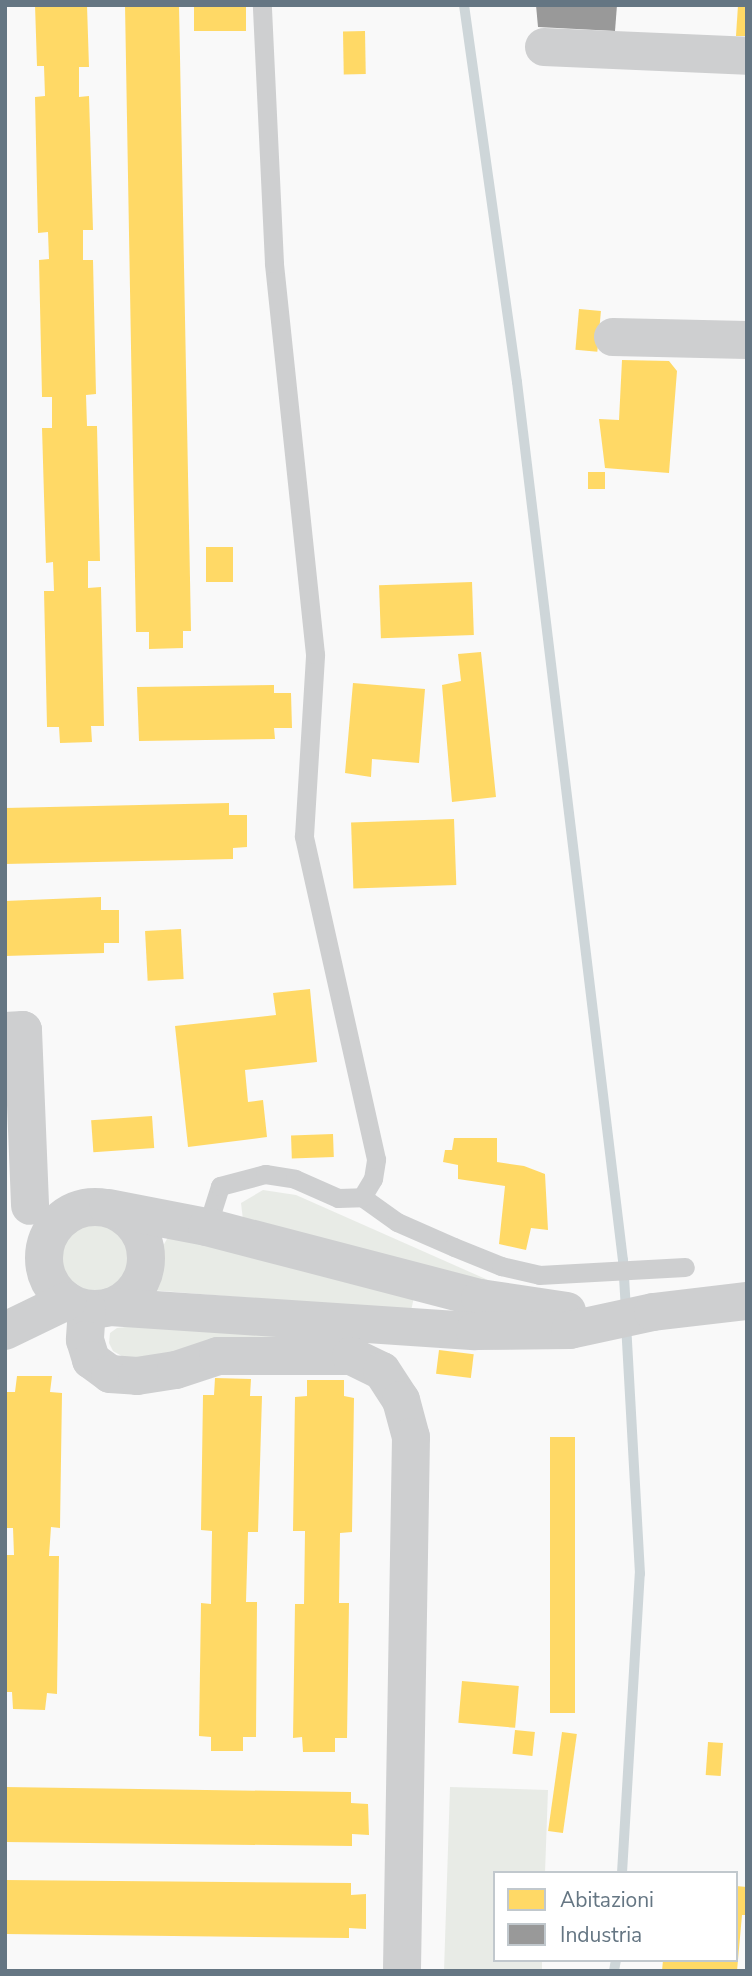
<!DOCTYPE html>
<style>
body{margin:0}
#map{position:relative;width:752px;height:1976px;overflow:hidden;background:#f9f9f9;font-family:"Nunito Sans",sans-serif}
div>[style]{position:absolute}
.green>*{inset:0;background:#e8ebe6}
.round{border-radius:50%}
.homes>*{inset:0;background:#ffd966;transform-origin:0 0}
.industry>*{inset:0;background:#999}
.stream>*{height:10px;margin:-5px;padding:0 5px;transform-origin:5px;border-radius:5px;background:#ced6d9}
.service>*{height:19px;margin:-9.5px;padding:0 9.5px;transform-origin:9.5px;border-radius:9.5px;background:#cecfd0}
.minor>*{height:38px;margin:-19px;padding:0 19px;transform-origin:19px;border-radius:19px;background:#cecfd0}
.minor>.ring{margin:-19px;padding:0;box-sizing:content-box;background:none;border:38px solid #cecfd0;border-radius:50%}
span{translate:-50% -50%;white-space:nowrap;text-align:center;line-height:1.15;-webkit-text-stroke:7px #fff;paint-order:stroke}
.frame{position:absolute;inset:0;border:7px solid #657683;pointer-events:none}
.legend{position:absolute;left:493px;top:1871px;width:245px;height:91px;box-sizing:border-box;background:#fff;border:2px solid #c1c8cd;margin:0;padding:9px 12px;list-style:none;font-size:21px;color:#657683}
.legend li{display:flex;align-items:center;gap:14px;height:35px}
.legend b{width:35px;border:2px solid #c1c8cd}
</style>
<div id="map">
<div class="green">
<div style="clip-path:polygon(263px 1190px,296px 1195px,497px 1284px,243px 1220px,241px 1203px)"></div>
<div class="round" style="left:62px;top:1225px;width:66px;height:66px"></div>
<div style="clip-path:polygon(172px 1230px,414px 1297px,411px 1311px,150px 1290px,163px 1246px)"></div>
<div style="clip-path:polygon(135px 1326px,350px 1341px,197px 1350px,127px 1359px,113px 1351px,109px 1343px,110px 1333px,117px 1328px)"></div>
<div style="clip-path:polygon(450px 1787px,548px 1790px,545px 1873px,495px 1873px,495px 1960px,542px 1960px,542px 1971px,444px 1971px)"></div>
</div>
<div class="homes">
<div style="clip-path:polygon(35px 5px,87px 5px,89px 67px,79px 67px,79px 97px,89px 96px,93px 230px,83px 230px,83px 260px,93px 260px,96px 394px,86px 395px,87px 426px,97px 426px,100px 561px,88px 561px,88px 588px,101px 587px,104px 726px,91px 726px,92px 742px,60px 743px,59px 727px,47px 727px,44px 591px,54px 591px,53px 562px,46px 563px,42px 428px,52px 428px,52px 397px,42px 397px,39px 260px,49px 259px,48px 232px,38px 233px,35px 97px,45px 96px,44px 66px,37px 66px)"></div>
<div style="clip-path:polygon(125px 5px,179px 5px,191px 631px,183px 631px,183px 648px,149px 649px,149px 632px,136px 632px)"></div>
<div style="left:194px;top:5px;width:52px;height:26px"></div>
<div style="clip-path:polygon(738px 5px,747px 5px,747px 36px,736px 36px)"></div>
<div style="left:365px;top:31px;width:43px;height:22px;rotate:89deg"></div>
<div style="left:579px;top:309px;width:22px;height:41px;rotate:5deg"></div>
<div style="clip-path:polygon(622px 360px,669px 361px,677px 371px,669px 473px,605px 468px,599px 419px,619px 420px)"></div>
<div style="left:588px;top:472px;width:17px;height:17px"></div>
<div style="left:206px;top:547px;width:27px;height:35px"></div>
<div style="left:472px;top:582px;width:53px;height:93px;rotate:88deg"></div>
<div style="clip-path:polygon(481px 652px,496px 797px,452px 802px,442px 685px,461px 681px,458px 654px)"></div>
<div style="clip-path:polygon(353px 683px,425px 689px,419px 763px,372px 759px,371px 777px,345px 773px)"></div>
<div style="clip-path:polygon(274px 685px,274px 693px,291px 693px,292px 728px,274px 728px,275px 739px,139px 741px,137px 687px)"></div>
<div style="clip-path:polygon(229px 803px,229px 815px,247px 815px,247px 847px,233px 848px,233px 859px,5px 864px,5px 808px)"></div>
<div style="left:454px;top:819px;width:66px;height:103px;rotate:88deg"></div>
<div style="clip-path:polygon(101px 897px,101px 910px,119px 910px,119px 943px,104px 943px,104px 953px,5px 956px,5px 901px)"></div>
<div style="left:181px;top:929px;width:50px;height:36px;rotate:87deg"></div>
<div style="clip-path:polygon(310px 989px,317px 1062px,245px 1070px,248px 1102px,263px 1100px,267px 1137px,188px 1147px,175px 1026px,276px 1015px,273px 993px)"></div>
<div style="left:152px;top:1116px;width:32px;height:61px;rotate:86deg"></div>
<div style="left:333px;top:1134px;width:23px;height:42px;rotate:88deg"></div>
<div style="clip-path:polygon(454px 1138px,497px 1138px,497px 1162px,524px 1166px,545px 1174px,548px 1230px,531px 1228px,526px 1250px,499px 1244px,505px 1186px,458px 1179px,458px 1165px,443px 1162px,445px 1150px,452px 1150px)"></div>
<div style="left:439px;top:1350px;width:35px;height:24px;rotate:7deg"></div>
<div style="clip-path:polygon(17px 1376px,52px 1376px,50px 1392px,62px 1393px,60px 1528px,51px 1527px,49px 1556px,59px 1556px,57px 1694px,47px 1693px,45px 1710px,13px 1709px,12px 1692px,5px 1692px,5px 1555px,14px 1555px,13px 1528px,5px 1528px,5px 1392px,15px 1392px)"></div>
<div style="clip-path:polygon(215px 1378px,251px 1379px,250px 1396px,262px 1396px,258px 1532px,248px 1532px,246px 1602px,257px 1602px,256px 1737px,243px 1737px,243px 1751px,211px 1751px,211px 1737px,199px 1736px,201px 1603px,211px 1604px,212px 1531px,201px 1530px,203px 1395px,214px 1395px)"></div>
<div style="clip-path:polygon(307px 1380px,344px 1380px,344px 1396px,354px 1398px,352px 1532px,340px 1533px,339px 1603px,349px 1603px,347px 1738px,335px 1738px,335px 1752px,303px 1752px,302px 1737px,293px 1738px,295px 1604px,304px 1604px,305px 1531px,293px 1531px,295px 1397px,307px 1396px)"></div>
<div style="left:550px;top:1437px;width:25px;height:276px"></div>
<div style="left:462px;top:1681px;width:57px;height:42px;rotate:5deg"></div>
<div style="left:515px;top:1730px;width:20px;height:24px;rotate:6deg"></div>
<div style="left:562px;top:1732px;width:15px;height:100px;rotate:8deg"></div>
<div style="left:708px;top:1742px;width:15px;height:33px;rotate:4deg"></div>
<div style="clip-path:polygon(5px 1787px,351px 1792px,351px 1803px,368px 1804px,369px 1835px,352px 1834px,352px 1846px,5px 1842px)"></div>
<div style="clip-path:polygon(5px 1880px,351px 1883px,351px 1895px,366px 1894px,366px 1929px,349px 1928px,349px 1938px,5px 1934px)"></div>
<div style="clip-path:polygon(736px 1886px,747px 1887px,747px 1915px,742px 1915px,737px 1971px,662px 1971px,663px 1960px,736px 1960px)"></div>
</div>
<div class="industry">
<div style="clip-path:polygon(536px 5px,617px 5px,615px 31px,538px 27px)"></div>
</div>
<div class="stream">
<div style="left:464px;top:5px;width:381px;rotate:82deg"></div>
<div style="left:517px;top:382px;width:884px;rotate:83.12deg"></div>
<div style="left:623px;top:1260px;width:50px;rotate:86.6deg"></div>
<div style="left:622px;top:1873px;width:300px;rotate:-86.6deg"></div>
<div style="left:640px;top:1574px;width:249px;rotate:-93.2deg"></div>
<div style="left:614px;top:1971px;width:11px;rotate:-80deg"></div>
</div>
<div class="service">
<div style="left:362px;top:1197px;width:43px;rotate:35.5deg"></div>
<div style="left:397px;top:1222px;width:62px;rotate:23.7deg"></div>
<div style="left:454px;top:1247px;width:51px;rotate:22deg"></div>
<div style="left:501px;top:1266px;width:39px;rotate:13deg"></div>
<div style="left:539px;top:1275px;width:146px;rotate:-3.1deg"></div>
<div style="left:207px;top:1227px;width:43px;rotate:-72.4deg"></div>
<div style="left:220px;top:1186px;width:47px;rotate:-14.9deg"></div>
<div style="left:265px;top:1174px;width:30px;rotate:9deg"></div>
<div style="left:295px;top:1179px;width:47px;rotate:23.8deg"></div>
<div style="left:338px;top:1198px;width:24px;rotate:-2deg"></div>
<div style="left:362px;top:1197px;width:21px;rotate:-59deg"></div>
<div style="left:373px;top:1179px;width:20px;rotate:-81deg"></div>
<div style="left:376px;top:1159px;width:331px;rotate:-102.6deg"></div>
<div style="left:304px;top:836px;width:182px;rotate:-86.5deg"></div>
<div style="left:315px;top:654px;width:393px;rotate:-96deg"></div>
<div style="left:274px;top:263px;width:258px;rotate:-92.7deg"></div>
</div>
<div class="minor">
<div style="left:544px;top:47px;width:203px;rotate:2.5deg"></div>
<div style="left:613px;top:337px;width:134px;rotate:1.3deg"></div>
<div style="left:5px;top:1031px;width:18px;rotate:-3deg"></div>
<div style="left:23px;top:1030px;width:176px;rotate:87.7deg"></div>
<div class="ring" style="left:44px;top:1207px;width:64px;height:64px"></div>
<div style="left:108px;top:1208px;width:101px;rotate:10.9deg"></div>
<div style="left:207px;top:1227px;width:282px;rotate:14.6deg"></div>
<div style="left:480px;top:1298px;width:88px;rotate:8.5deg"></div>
<div style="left:110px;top:1307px;width:366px;rotate:3.8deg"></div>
<div style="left:475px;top:1331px;width:95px;rotate:-0.6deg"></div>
<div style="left:570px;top:1330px;width:85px;rotate:-12.2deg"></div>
<div style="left:653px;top:1312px;width:95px;rotate:-6.7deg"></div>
<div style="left:87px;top:1309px;width:31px;rotate:94deg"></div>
<div style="left:85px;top:1340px;width:21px;rotate:73deg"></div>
<div style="left:91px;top:1360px;width:24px;rotate:36deg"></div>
<div style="left:110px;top:1374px;width:27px;rotate:4deg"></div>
<div style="left:137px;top:1376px;width:39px;rotate:-9deg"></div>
<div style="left:176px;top:1370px;width:44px;rotate:-18.4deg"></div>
<div style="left:218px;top:1356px;width:133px"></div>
<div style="left:351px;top:1356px;width:34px;rotate:26deg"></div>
<div style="left:382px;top:1371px;width:35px;rotate:57deg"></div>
<div style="left:401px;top:1400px;width:38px;rotate:75deg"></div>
<div style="left:411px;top:1437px;width:534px;rotate:90.97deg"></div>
<div style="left:5px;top:1331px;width:69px;rotate:-25.8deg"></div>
</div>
<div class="frame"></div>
<ul class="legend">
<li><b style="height:19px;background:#ffd966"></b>Abitazioni</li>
<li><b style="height:19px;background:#999"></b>Industria</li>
</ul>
</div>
